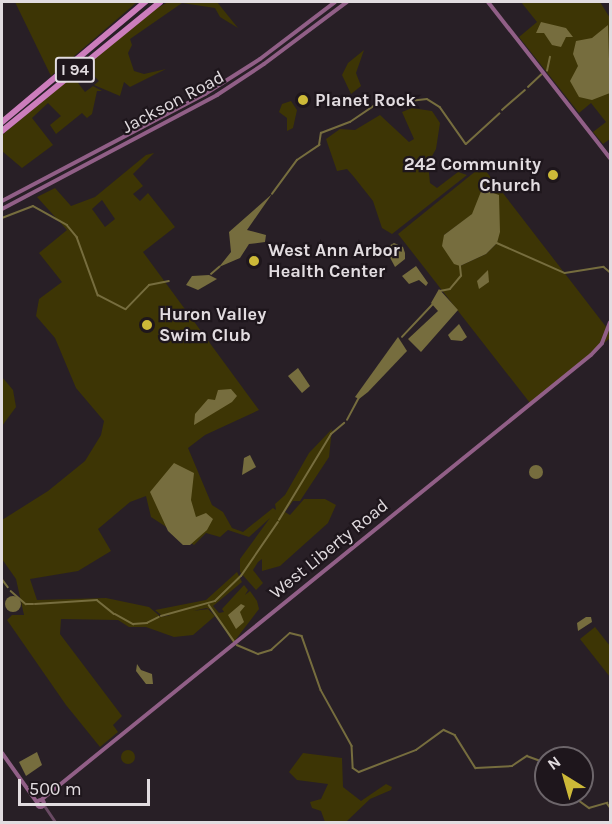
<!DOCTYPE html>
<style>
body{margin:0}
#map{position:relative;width:612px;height:824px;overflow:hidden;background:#281f26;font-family:Karla,sans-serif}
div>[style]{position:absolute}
.green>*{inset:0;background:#3d3505}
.round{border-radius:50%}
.water>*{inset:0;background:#766d3e}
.stream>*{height:1.5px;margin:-0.75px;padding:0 0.75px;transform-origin:0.75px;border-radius:0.75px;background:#766d3e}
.tertiary>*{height:3px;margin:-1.5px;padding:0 1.5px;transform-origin:1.5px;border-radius:1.5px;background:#694a63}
.secondary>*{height:4px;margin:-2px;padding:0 2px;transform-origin:2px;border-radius:2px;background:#915f87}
.secondary>.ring{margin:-2px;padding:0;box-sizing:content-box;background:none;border:4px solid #915f87;border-radius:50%}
.motorway>*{height:6px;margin:-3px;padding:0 3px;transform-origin:3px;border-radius:3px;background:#cc7dbc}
.dots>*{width:16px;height:16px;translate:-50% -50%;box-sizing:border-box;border:3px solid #1e161c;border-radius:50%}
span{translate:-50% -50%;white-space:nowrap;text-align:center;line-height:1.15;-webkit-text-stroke:4.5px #1e161c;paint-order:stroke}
.shield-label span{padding:2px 4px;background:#1e161c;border:2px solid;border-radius:4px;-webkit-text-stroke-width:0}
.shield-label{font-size:16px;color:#e2dce0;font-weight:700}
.poi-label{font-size:18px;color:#e2dce0;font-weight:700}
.left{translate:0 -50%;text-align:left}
.right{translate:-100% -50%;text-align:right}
.street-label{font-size:18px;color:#e2dce0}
.frame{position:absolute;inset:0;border:3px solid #e2dce0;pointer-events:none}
.north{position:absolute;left:534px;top:746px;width:60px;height:60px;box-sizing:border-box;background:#1e161c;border:2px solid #6c656a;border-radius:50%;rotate:323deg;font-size:16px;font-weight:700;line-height:24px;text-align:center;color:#e2dce0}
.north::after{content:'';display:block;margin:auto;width:21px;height:27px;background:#cdb938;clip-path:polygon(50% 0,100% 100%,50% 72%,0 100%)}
.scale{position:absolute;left:18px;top:779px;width:132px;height:27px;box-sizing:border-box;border:3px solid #e2dce0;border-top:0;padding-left:8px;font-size:18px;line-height:21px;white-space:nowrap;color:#e2dce0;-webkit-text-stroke:4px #1e161c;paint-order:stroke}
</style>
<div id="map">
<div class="green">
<div style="clip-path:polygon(15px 2px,137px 2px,51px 76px)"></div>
<div style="clip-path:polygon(168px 2px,217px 2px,238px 28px,220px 17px,215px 8px,182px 3px,130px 39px,132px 45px,128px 53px,134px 71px,144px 74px,166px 69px,130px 87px,124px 82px,120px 96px,94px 85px,99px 81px,91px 73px,78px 83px,85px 92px,93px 86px,102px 91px,97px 91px,92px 114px,87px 118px,82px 113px,56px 134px,50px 125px,61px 116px,48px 103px,32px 118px,53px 145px,22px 168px,2px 151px,2px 135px,147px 14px)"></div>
<div style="clip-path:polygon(521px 2px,600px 2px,610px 18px,610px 139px,603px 144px,593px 132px,606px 122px,591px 103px,579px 113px,519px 37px,537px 22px)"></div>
<div style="clip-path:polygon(364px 50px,356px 73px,361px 86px,351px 94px,342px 75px,348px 63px)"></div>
<div style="clip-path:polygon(291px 101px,297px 110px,293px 128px,287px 131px,287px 118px,279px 112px,282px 104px)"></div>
<div style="clip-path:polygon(412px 108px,432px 111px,440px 123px,436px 149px,428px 163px,430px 183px,437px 188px,458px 172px,467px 175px,392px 234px,382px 228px,373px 201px,354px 177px,347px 169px,337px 171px,326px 139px,340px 129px,355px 130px,380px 115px,409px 142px,414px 139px,402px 112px)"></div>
<div style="clip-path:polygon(evenodd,154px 153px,133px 174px,143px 186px,133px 194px,140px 201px,148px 193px,175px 227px,143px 252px,259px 410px,205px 435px,188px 448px,212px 505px,223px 512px,232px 528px,243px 532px,273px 508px,276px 510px,275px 504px,285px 495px,309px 453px,332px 429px,329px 457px,300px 501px,293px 501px,285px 512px,290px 515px,304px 499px,325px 499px,336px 505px,328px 523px,280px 566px,262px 571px,262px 559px,258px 562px,253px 570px,263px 583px,256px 590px,240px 572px,240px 559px,270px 518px,249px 537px,228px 530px,220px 537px,206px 533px,194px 545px,151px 517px,146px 496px,130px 502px,98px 529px,111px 551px,78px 571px,30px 579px,37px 600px,106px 598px,149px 607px,161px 617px,171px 615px,161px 615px,155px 610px,206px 600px,237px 572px,242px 582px,213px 606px,219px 613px,224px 612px,222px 609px,244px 585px,248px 590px,245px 595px,250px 591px,257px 601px,259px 609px,233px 643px,213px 610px,206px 608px,193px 611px,208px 609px,215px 616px,193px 635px,174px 637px,146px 627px,129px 627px,118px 620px,61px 619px,60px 634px,122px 716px,113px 725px,118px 732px,100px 747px,66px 705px,7px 620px,12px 615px,24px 615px,16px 579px,2px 559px,2px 520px,48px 491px,85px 461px,101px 435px,104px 421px,76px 388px,55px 338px,36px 316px,39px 299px,62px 282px,39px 253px,67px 230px,37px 197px,55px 188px,71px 206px,95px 197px,146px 155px,154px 153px,102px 200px,115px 219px,105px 227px,92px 209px,102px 200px)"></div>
<div style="clip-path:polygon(evenodd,482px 166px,610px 332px,610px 338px,530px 403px,398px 234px,482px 166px,499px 195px,497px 243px,486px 254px,460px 266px,444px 235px,499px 195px)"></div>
<div style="clip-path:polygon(2px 377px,13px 390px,16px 407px,2px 426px)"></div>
<div style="clip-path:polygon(595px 627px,610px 646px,610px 677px,580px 639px)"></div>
<div class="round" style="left:121px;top:750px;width:14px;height:14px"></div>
<div style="clip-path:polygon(303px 753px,342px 758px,343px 787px,361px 801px,386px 784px,392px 787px,391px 790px,370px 799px,346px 822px,325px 822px,321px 811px,312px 808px,310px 802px,321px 799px,328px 784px,297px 780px,289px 772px)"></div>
</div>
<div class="water">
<div style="clip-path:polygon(541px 22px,566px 28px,573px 37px,566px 37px,561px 47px,552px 45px,544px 33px,536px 33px)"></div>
<div style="clip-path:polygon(608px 25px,610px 93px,592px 100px,579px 97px,570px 81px,578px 66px,573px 54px,576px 41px,592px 38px)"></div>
<div style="clip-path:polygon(482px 189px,499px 195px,500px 232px,497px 243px,486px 254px,460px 266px,454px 264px,442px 246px,444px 235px,472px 214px)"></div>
<div style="clip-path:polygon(272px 194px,247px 230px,266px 235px,265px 242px,249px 244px,240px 258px,219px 267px,231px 252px,229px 232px)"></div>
<div style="clip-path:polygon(394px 243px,403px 247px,405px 253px,405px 259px,395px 267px,385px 248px)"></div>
<div style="clip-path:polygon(416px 266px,428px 283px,426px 286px,419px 280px,409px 284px,402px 276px)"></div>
<div style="clip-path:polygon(488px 270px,489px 282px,479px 289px,477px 281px)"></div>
<div style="clip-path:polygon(209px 275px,217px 279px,198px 290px,186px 285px,192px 276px)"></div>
<div style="clip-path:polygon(439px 289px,458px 310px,421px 352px,408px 339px,438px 311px,431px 303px)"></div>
<div style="clip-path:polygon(459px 324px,467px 337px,462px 341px,451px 340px,448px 335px)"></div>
<div style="clip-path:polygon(398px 337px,407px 351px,368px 392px,359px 399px,355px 397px)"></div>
<div style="clip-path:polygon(298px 368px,310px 386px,302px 393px,288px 376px)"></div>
<div style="clip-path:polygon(231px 389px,237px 396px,232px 402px,194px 425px,195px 414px,208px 399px,215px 400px,218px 390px)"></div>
<div style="clip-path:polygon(250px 455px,256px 467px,242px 475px,244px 458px)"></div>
<div style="clip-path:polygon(174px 463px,194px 473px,191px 500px,196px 517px,206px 513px,213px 519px,207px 530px,190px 545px,183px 545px,168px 531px,150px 492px)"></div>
<div class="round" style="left:529px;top:465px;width:14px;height:14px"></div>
<div class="round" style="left:5px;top:596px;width:16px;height:16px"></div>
<div style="clip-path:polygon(241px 604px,245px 606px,240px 612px,244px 622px,236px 629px,228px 615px)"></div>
<div style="clip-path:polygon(586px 617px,591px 617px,592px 622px,578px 631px,577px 623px)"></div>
<div style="clip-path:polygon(137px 664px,141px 670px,152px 674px,153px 684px,146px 684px,136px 671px)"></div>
<div style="clip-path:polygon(37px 752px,42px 765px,26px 776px,19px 762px)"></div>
</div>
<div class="stream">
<div style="left:547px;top:71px;width:14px;rotate:-78deg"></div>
<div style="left:528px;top:87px;width:18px;rotate:-43deg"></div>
<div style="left:502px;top:110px;width:30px;rotate:-41deg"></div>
<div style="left:272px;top:194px;width:42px;rotate:-53.7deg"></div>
<div style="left:297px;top:160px;width:27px;rotate:-34deg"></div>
<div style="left:319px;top:145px;width:12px;rotate:-81deg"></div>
<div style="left:321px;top:133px;width:31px;rotate:-21deg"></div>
<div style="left:350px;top:122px;width:30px;rotate:-34deg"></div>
<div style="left:375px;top:105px;width:52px;rotate:-6.6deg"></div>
<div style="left:427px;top:99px;width:15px;rotate:32deg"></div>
<div style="left:440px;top:107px;width:45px;rotate:54.9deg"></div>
<div style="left:466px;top:144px;width:45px;rotate:-42.3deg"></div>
<div style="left:2px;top:218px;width:33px;rotate:-21deg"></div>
<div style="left:33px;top:206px;width:39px;rotate:29deg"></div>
<div style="left:67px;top:225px;width:16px;rotate:50deg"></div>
<div style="left:77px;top:237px;width:62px;rotate:70.1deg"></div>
<div style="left:98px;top:295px;width:31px;rotate:27deg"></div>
<div style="left:126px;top:309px;width:33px;rotate:-46deg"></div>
<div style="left:149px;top:285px;width:20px;rotate:-11deg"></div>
<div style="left:497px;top:243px;width:74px;rotate:23.8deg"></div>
<div style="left:565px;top:273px;width:39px;rotate:-9deg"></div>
<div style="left:604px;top:267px;width:8px;rotate:40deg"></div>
<div style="left:211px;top:274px;width:11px;rotate:-41deg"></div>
<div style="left:440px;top:291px;width:10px;rotate:-11deg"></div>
<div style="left:450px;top:289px;width:17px;rotate:-50deg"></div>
<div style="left:461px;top:276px;width:10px;rotate:-96deg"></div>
<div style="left:402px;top:337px;width:44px;rotate:-46.8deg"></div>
<div style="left:347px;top:420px;width:24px;rotate:-62deg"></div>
<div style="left:279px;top:520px;width:100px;rotate:-58.8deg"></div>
<div style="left:331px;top:434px;width:17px;rotate:-40deg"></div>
<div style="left:2px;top:579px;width:10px;rotate:53deg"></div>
<div style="left:11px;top:591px;width:20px;rotate:41deg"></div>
<div style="left:26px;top:604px;width:7px"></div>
<div style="left:35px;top:604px;width:62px;rotate:-3.7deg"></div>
<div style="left:97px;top:600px;width:22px;rotate:39deg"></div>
<div style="left:209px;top:605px;width:44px;rotate:55.2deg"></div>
<div style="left:115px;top:614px;width:21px;rotate:29deg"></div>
<div style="left:133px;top:624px;width:14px;rotate:-4deg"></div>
<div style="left:147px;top:623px;width:13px;rotate:-27deg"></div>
<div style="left:161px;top:616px;width:56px;rotate:-15.5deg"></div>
<div style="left:215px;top:601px;width:36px;rotate:-44deg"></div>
<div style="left:241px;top:576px;width:65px;rotate:-55.6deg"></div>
<div style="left:237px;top:645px;width:23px;rotate:23deg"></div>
<div style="left:258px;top:654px;width:14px;rotate:-17deg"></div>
<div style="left:271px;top:650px;width:25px;rotate:-42deg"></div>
<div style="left:290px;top:633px;width:12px;rotate:14deg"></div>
<div style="left:302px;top:636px;width:57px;rotate:70.6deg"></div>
<div style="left:321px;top:690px;width:64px;rotate:61deg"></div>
<div style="left:352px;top:746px;width:22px;rotate:87deg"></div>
<div style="left:353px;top:768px;width:7px;rotate:34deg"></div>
<div style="left:359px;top:772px;width:61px;rotate:-21.1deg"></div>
<div style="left:416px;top:750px;width:34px;rotate:-36deg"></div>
<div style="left:444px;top:730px;width:12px;rotate:24deg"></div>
<div style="left:455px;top:735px;width:39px;rotate:58deg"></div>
<div style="left:476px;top:768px;width:36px;rotate:-3deg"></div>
<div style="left:512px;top:766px;width:18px;rotate:-34deg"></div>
<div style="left:527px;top:756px;width:20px;rotate:20deg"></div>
<div style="left:570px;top:794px;width:24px;rotate:36deg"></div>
<div style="left:589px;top:808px;width:19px;rotate:-16deg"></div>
<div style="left:607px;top:803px;width:5px;rotate:53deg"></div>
</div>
<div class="tertiary">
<div style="left:43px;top:804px;width:22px;rotate:56deg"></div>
</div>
<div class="secondary">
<div style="left:488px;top:2px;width:198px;rotate:52deg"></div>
<div style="left:2px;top:201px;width:229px;rotate:-27.8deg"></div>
<div style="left:205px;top:94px;width:65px;rotate:-32.5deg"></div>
<div style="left:260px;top:59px;width:94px;rotate:-37.2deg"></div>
<div style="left:2px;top:209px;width:243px;rotate:-27.9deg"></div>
<div style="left:217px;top:95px;width:56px;rotate:-33.4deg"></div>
<div style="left:264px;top:64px;width:104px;rotate:-36.8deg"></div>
<div style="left:2px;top:753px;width:59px;rotate:54.7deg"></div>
<div class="ring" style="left:36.5px;top:799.5px;width:3px;height:3px"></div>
<div style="left:41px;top:800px;width:707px;rotate:-38.98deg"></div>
<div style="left:591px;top:355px;width:16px;rotate:-47deg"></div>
<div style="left:602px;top:343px;width:22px;rotate:-69deg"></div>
</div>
<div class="motorway">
<div style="left:2px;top:122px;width:187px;rotate:-40deg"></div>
<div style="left:2px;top:131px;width:204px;rotate:-39.2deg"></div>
</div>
<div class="dots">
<div style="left:303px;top:100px;background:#cdb938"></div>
<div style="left:553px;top:175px;background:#cdb938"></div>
<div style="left:254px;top:261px;background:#cdb938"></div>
<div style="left:147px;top:325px;background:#cdb938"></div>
</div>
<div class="shield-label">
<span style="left:75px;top:70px">I 94</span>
</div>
<div class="poi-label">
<span class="left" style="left:315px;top:100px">Planet Rock</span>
<span class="right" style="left:541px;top:175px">242 Community<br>Church</span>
<span class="left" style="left:268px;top:261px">West Ann Arbor<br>Health Center</span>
<span class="left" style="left:159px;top:325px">Huron Valley<br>Swim Club</span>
</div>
<div class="street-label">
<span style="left:173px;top:102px;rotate:-28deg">Jackson Road</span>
<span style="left:329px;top:549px;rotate:-39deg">West Liberty Road</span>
</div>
<div class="frame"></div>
<div class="north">N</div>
<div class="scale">500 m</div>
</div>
